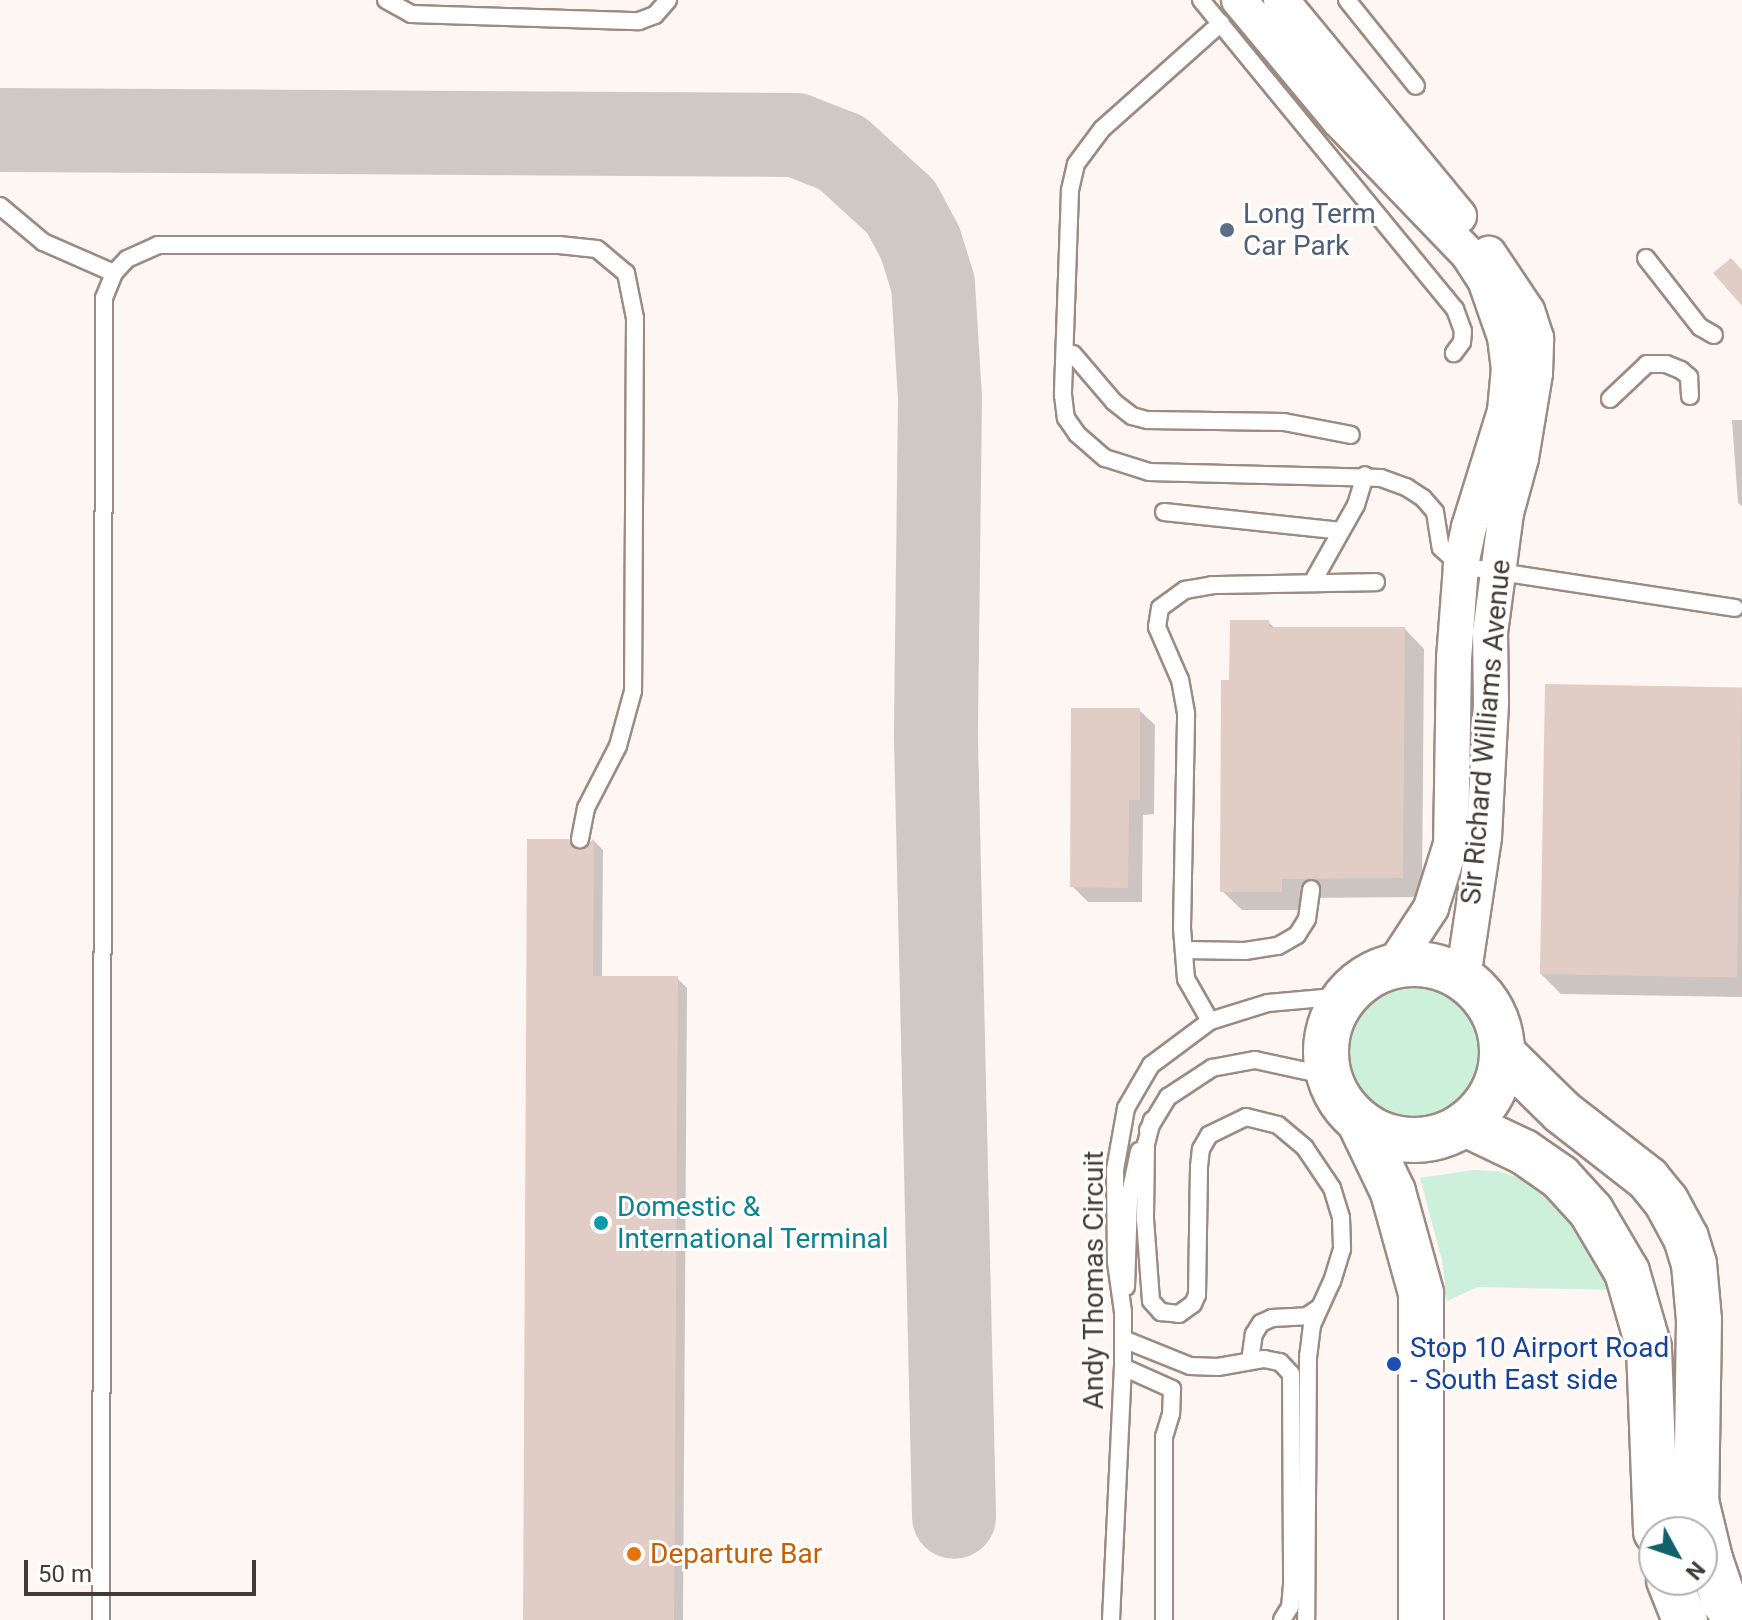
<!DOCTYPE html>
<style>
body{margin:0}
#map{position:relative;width:1742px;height:1620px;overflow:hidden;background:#fef6f2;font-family:Roboto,sans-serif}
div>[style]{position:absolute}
.green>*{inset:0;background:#ccf0d9}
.round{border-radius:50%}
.shadow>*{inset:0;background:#0003}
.taxiway>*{height:84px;margin:-42px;padding:0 42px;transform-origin:42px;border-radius:42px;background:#d0c8c4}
.building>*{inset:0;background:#e2cdc6;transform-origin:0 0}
.roads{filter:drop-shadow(2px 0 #9c8b82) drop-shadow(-2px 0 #9c8b82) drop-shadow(0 2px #9c8b82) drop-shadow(0 -2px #9c8b82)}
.lane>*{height:16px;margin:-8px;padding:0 8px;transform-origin:8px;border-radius:8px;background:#fff}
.street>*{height:34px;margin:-17px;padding:0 17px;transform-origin:17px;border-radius:17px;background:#fff}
.secondary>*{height:44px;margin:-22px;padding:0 22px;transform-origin:22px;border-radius:22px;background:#fff}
.secondary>.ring{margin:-22px;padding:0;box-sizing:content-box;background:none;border:44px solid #fff;border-radius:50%}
.dots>*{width:22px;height:22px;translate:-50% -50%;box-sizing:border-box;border:4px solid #fff;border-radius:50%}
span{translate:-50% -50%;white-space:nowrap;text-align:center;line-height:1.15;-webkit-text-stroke:6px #fff;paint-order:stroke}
.service-label{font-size:28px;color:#4e5e75}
.left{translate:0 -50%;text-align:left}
.street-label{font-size:28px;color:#423a36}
.culture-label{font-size:28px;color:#0d838f}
.transit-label{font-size:28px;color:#164399}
.food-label{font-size:28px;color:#c56008}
.north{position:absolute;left:1638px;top:1516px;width:80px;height:80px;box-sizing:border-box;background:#fff;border:2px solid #b3b0af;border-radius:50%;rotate:130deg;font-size:22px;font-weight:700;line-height:32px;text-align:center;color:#423a36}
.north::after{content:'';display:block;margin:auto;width:28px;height:36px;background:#12616a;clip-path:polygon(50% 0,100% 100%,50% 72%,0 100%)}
.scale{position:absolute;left:24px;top:1560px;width:232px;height:36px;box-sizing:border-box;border:4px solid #423a36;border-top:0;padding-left:10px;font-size:24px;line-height:28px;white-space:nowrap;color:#423a36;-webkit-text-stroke:6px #fff;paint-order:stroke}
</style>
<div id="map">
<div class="green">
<div class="round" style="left:1346px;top:986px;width:136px;height:136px"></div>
<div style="clip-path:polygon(1473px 1170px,1498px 1171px,1527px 1180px,1551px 1196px,1582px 1228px,1615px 1290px,1478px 1287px,1447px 1301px,1442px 1260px,1420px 1178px)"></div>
</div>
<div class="shadow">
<div style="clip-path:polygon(1732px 420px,1742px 420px,1742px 506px,1738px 503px)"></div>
<div style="clip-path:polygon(1268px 622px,1276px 629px,1405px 629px,1424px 649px,1422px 897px,1301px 898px,1301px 910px,1242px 910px,1222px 891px,1231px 682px)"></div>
<div style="clip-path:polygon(1742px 690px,1742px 997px,1561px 994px,1541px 974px)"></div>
<div style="clip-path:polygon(1139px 710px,1155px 725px,1154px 814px,1143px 815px,1142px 902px,1088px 902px,1072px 886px)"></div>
<div style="clip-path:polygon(568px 841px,579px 852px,594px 841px,603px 850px,602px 978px,677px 978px,687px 988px,683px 1620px,525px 1620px)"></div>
</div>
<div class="taxiway">
<div style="left:0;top:130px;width:796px;rotate:0.36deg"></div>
<div style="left:796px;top:135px;width:49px;rotate:21.4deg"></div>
<div style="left:842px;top:153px;width:80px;rotate:42.5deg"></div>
<div style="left:901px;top:207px;width:40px;rotate:62deg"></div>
<div style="left:920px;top:242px;width:44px;rotate:72.8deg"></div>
<div style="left:933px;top:284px;width:116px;rotate:86.5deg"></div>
<div style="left:940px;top:400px;width:339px;rotate:90.7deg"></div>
<div style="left:936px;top:739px;width:778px;rotate:88.67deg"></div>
</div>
<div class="building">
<div style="clip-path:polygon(1731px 258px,1742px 270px,1742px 306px,1713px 273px)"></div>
<div style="clip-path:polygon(1230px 620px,1269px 620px,1269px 627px,1405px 627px,1403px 878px,1282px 879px,1282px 892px,1220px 892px,1221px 680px,1229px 680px)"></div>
<div style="left:1545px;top:684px;width:197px;height:290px;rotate:1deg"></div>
<div style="clip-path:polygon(1071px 708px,1140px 708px,1140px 800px,1129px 800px,1128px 888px,1070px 887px)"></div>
<div style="clip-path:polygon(527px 839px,569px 839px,572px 847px,579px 850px,594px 839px,593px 976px,678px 976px,674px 1620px,523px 1620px)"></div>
</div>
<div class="roads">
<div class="lane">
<div style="left:386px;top:0;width:29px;rotate:29deg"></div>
<div style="left:411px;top:14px;width:228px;rotate:1.8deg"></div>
<div style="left:639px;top:21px;width:17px;rotate:-21deg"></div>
<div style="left:655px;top:15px;width:20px;rotate:-49deg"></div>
<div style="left:1201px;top:0;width:400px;rotate:50.6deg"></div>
<div style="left:1455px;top:309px;width:23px;rotate:70deg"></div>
<div style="left:1463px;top:331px;width:11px;rotate:95deg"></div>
<div style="left:1462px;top:342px;width:14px;rotate:126deg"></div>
<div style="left:1347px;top:0;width:110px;rotate:51.3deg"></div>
<div style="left:1221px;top:23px;width:159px;rotate:138.3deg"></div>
<div style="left:1102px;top:129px;width:44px;rotate:126.6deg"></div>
<div style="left:1076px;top:164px;width:28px;rotate:103deg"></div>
<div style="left:1070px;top:191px;width:204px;rotate:92deg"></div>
<div style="left:1063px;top:395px;width:23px;rotate:83deg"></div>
<div style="left:1066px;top:418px;width:19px;rotate:55deg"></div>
<div style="left:1077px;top:434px;width:37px;rotate:41deg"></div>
<div style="left:1105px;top:458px;width:46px;rotate:17.7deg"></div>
<div style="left:1149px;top:472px;width:232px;rotate:1.5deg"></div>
<div style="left:1381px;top:478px;width:27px;rotate:20deg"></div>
<div style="left:1406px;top:487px;width:20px;rotate:33deg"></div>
<div style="left:1423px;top:498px;width:18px;rotate:49deg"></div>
<div style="left:1435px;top:512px;width:36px;rotate:81deg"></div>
<div style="left:1441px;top:548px;width:27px;rotate:42deg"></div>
<div style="left:1461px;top:566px;width:277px;rotate:8.7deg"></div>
<div style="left:0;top:206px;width:56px;rotate:39.9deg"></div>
<div style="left:43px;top:242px;width:77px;rotate:23.6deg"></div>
<div style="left:1646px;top:258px;width:88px;rotate:52deg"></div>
<div style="left:1700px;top:327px;width:16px;rotate:30deg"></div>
<div style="left:1073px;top:354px;width:63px;rotate:49.5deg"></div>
<div style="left:1114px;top:402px;width:23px;rotate:38deg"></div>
<div style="left:1132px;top:416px;width:16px;rotate:15deg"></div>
<div style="left:1147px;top:420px;width:137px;rotate:0.8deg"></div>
<div style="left:1284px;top:422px;width:68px;rotate:11deg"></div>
<div style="left:1610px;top:399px;width:51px;rotate:-43.4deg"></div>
<div style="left:1647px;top:364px;width:19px"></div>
<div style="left:1666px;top:364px;width:16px;rotate:22deg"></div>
<div style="left:1681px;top:370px;width:11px;rotate:41deg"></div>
<div style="left:1689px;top:377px;width:19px;rotate:87deg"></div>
<div style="left:1164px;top:512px;width:178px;rotate:6.1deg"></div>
<div style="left:1312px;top:583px;width:90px;rotate:-60.6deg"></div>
<div style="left:1356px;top:505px;width:31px;rotate:-73deg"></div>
<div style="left:1184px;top:950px;width:61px;rotate:0.9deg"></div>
<div style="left:1245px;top:951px;width:33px;rotate:-9deg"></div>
<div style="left:1278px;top:946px;width:22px;rotate:-30deg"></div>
<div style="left:1297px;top:935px;width:19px;rotate:-58deg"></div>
<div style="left:1307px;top:919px;width:30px;rotate:-82deg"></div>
<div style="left:1210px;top:1021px;width:48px;rotate:-119.7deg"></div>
<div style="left:1186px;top:979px;width:51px;rotate:-94.5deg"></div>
<div style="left:1182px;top:928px;width:215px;rotate:-88.9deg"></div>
<div style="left:1186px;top:713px;width:34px;rotate:-100deg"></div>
<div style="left:1180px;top:680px;width:58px;rotate:-113.5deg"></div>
<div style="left:1157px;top:627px;width:19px;rotate:-81deg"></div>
<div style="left:1160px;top:608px;width:31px;rotate:-36deg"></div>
<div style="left:1185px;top:590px;width:27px;rotate:-10deg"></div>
<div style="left:1212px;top:585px;width:164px;rotate:-1deg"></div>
<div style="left:1152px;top:1120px;width:25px;rotate:104deg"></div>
<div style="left:1146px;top:1144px;width:75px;rotate:90.8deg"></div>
<div style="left:1145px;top:1219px;width:82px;rotate:85.8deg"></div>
<div style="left:1151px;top:1301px;width:15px;rotate:48deg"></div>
<div style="left:1161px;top:1312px;width:18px;rotate:6deg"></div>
<div style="left:1179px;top:1314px;width:17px;rotate:-36deg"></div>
<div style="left:1193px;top:1304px;width:10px;rotate:-66deg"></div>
<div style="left:1197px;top:1295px;width:128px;rotate:-89.1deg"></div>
<div style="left:1199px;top:1167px;width:18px;rotate:-84deg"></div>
<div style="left:1201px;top:1149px;width:16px;rotate:-60deg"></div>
<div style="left:1209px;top:1135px;width:41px;rotate:-25.9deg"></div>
<div style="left:1246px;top:1117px;width:33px;rotate:14deg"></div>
<div style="left:1278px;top:1125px;width:35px;rotate:40deg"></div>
<div style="left:1305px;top:1148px;width:48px;rotate:56deg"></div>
<div style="left:1332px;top:1188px;width:31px;rotate:73deg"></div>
<div style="left:1341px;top:1218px;width:31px;rotate:88deg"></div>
<div style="left:1342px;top:1249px;width:34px;rotate:107deg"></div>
<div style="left:1332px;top:1281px;width:48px;rotate:114.4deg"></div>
<div style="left:1312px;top:1325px;width:31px;rotate:97deg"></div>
<div style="left:1308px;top:1356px;width:264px;rotate:90.4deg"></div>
<div style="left:1148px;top:1130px;width:39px;rotate:-59deg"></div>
<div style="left:1168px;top:1097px;width:53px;rotate:-33.4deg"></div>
<div style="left:1212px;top:1068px;width:44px;rotate:-10.5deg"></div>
<div style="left:1255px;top:1060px;width:76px;rotate:12.2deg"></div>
<div style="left:1126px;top:1287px;width:88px;rotate:-88deg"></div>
<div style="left:1129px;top:1199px;width:49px;rotate:-78.2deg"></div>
<div style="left:1123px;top:1339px;width:72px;rotate:21.9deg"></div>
<div style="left:1190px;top:1366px;width:28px;rotate:2deg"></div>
<div style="left:1218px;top:1367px;width:47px;rotate:-9.9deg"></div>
<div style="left:1264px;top:1359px;width:16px;rotate:11deg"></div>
<div style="left:1280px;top:1362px;width:16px;rotate:47deg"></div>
<div style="left:1291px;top:1374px;width:211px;rotate:89.7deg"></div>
<div style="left:1292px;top:1585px;width:22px;rotate:95deg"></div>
<div style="left:1290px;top:1607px;width:15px;rotate:122deg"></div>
<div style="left:1250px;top:1361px;width:27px;rotate:-82deg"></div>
<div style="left:1254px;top:1334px;width:13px;rotate:-58deg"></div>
<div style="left:1261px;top:1323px;width:12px;rotate:-24deg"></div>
<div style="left:1272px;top:1318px;width:35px;rotate:-3deg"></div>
<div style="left:1307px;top:1316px;width:14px;rotate:-34deg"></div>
<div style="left:1123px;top:1367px;width:54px;rotate:24.2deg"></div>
<div style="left:1172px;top:1389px;width:25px;rotate:92deg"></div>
<div style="left:1171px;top:1414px;width:24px;rotate:107deg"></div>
<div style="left:1164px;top:1437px;width:183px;rotate:90deg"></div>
<div style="left:101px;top:1620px;width:1322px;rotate:-89.87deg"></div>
<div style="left:104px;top:298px;width:27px;rotate:-68deg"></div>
<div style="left:114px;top:273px;width:19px;rotate:-47deg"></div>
<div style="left:127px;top:259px;width:34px;rotate:-24deg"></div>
<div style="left:158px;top:245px;width:401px"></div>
<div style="left:559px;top:245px;width:38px;rotate:6deg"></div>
<div style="left:597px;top:249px;width:38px;rotate:40deg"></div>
<div style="left:626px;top:273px;width:46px;rotate:78.7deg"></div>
<div style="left:635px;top:318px;width:373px;rotate:90.3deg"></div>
<div style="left:633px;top:691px;width:57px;rotate:105.3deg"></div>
<div style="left:618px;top:746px;width:70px;rotate:117.3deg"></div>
<div style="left:586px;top:808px;width:32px;rotate:101deg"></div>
<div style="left:1111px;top:1620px;width:253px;rotate:-87.3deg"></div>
<div style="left:1123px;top:1367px;width:55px;rotate:-90deg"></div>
<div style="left:1123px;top:1312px;width:50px;rotate:-98deg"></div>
<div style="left:1116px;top:1262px;width:92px;rotate:-90.6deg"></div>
<div style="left:1115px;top:1170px;width:63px;rotate:-79.9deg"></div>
<div style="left:1126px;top:1108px;width:50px;rotate:-59.8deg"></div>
<div style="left:1151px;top:1065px;width:74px;rotate:-36.7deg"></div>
<div style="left:1210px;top:1021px;width:61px;rotate:-17.2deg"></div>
<div style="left:1268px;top:1003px;width:78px;rotate:-5.1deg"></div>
</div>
<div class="street">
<div style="left:1239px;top:0;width:156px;rotate:50.2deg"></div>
<div style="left:1339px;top:120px;width:186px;rotate:46.1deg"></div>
<div style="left:1468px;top:254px;width:31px;rotate:57deg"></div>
<div style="left:1485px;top:280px;width:60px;rotate:70.7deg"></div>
<div style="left:1505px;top:337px;width:31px;rotate:83deg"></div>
<div style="left:1509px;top:368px;width:43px;rotate:95.3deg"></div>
<div style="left:1505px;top:411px;width:121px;rotate:107.2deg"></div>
<div style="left:1469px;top:527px;width:40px;rotate:102deg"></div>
<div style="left:1461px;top:566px;width:93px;rotate:94.3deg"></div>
<div style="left:1454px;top:659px;width:185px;rotate:90.9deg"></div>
<div style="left:1451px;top:844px;width:67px;rotate:107.4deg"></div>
<div style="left:1431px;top:908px;width:69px;rotate:123.2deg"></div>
<div style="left:1281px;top:0;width:280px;rotate:50.5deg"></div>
<div style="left:1463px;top:978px;width:143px;rotate:-81.5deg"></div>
<div style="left:1484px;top:837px;width:135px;rotate:-87deg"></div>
<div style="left:1491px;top:702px;width:69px;rotate:-90.8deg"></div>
<div style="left:1490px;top:633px;width:121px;rotate:-82.4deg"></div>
<div style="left:1506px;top:513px;width:57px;rotate:-74.7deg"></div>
<div style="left:1521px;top:458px;width:86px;rotate:-80.6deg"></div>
<div style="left:1535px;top:373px;width:35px;rotate:-88deg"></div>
<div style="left:1536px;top:338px;width:28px;rotate:-108deg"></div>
<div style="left:1527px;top:311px;width:69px;rotate:-123.7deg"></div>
</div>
<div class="secondary">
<div class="ring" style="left:1326px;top:964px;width:132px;height:132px"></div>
<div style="left:1503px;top:1054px;width:83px;rotate:44.5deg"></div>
<div style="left:1562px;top:1112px;width:109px;rotate:37.9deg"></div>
<div style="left:1648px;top:1179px;width:28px;rotate:51deg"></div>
<div style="left:1666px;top:1201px;width:42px;rotate:61.6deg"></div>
<div style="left:1686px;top:1238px;width:27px;rotate:73deg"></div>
<div style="left:1694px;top:1264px;width:56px;rotate:84.9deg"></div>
<div style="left:1699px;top:1320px;width:181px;rotate:90.9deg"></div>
<div style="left:1696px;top:1501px;width:60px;rotate:76.4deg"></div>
<div style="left:1710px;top:1559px;width:46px;rotate:71.2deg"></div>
<div style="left:1725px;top:1603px;width:21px;rotate:55deg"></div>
<div style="left:1360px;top:1123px;width:76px;rotate:64.4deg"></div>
<div style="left:1393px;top:1192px;width:105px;rotate:74.5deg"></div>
<div style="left:1421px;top:1293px;width:327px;rotate:90deg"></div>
<div style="left:1465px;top:1124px;width:65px;rotate:25.4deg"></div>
<div style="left:1524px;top:1152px;width:44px;rotate:34.8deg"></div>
<div style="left:1560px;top:1177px;width:46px;rotate:47.6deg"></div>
<div style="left:1591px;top:1211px;width:71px;rotate:59.5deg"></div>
<div style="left:1627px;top:1272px;width:79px;rotate:73.9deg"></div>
<div style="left:1649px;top:1348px;width:184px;rotate:87.8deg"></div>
<div style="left:1669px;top:1580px;width:43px;rotate:68.2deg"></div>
</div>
</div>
<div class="dots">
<div style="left:1227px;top:230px;background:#5c6f8a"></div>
<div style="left:601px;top:1223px;background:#0f9aa8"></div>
<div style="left:1394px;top:1364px;background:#1a4fb4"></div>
<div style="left:634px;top:1554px;background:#e8710a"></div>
</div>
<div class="service-label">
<span class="left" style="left:1243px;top:230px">Long Term<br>Car Park</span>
</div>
<div class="street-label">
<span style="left:1486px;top:732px;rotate:-85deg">Sir Richard Williams Avenue</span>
<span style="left:1094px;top:1280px;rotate:-90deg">Andy Thomas Circuit</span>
</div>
<div class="culture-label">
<span class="left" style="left:617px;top:1223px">Domestic &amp;<br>International Terminal</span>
</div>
<div class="transit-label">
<span class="left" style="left:1410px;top:1364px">Stop 10 Airport Road<br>- South East side</span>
</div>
<div class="food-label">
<span class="left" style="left:650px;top:1554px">Departure Bar</span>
</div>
<div class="north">N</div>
<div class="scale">50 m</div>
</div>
